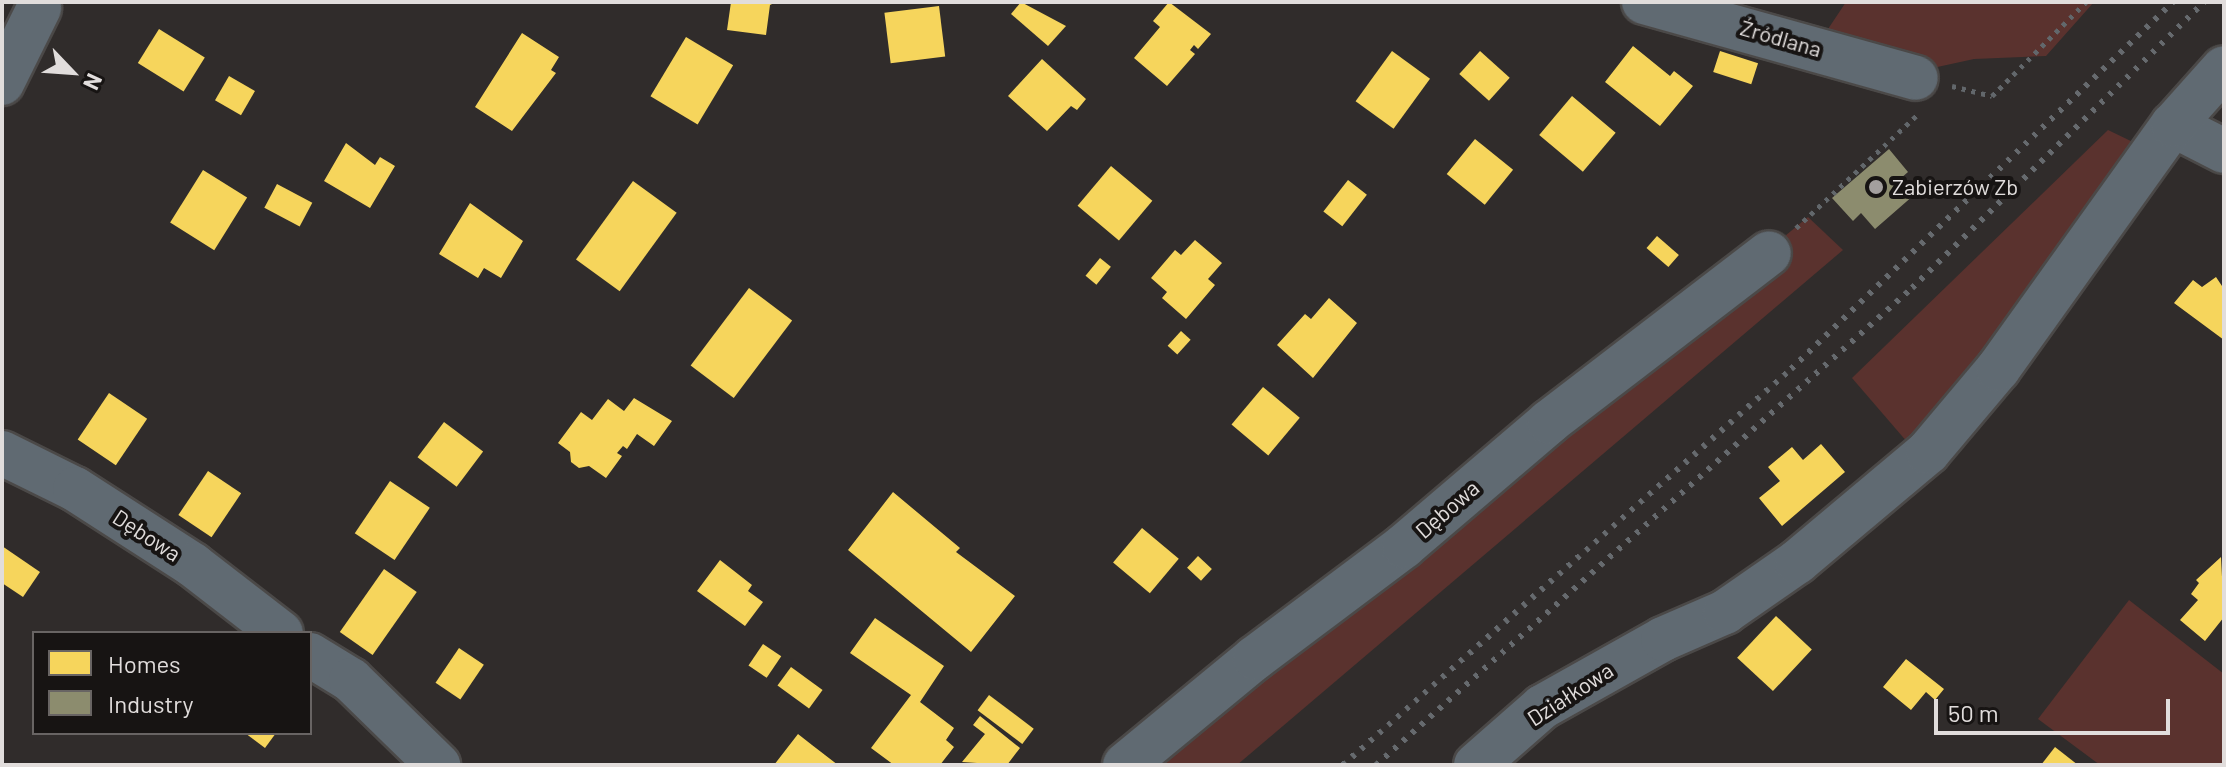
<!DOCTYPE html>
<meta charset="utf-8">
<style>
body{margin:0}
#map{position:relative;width:2226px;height:767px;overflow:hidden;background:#302c2b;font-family:Barlow,sans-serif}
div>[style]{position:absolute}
.green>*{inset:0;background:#5a322e}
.homes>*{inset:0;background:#f6d55c;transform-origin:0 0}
.industry>*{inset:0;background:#8c8c6e}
.path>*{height:5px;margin-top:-2.5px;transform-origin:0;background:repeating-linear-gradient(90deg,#62676b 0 4px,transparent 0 10px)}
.roads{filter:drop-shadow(2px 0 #4b4948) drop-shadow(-2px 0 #4b4948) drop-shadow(0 2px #4b4948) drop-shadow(0 -2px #4b4948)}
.minor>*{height:44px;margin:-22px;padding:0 22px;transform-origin:22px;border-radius:22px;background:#606a72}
.rail>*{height:6px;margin-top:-3px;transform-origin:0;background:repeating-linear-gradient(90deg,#666a6e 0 4px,transparent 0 12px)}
.dots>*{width:22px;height:22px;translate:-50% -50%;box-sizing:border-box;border:4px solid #171413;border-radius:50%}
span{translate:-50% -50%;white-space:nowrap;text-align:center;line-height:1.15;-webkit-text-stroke:8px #171413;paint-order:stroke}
.street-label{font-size:22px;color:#e1dddc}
.poi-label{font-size:22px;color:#e1dddc}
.left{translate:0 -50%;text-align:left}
.frame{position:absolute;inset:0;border:4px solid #e1dddc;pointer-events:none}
.legend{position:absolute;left:32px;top:631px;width:280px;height:104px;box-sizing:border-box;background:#171413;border:2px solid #686463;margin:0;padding:10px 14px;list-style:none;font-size:24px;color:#e1dddc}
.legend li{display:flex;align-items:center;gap:16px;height:40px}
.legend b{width:40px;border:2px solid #686463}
.north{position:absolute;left:32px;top:32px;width:80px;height:80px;-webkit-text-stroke:6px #171413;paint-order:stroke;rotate:115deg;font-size:22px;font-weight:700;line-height:32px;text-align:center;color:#e1dddc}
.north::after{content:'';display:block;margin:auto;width:28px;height:36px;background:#e1dddc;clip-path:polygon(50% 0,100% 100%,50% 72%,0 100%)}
.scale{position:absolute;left:1934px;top:699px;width:236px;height:36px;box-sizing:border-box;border:4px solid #e1dddc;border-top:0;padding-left:10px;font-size:24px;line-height:28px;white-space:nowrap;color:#e1dddc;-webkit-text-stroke:6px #171413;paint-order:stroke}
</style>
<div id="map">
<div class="green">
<div style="clip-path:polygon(1846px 2px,2094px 2px,2046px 56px,1974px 59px,1919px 71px,1820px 41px)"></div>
<div style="clip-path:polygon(2108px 130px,2135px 143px,1970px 377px,1908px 443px,1852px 378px)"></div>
<div style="clip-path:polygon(1808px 217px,1843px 250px,1237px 765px,1143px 765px)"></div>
<div style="clip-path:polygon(2129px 600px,2224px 674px,2224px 765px,2100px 765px,2038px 719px)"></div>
</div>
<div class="homes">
<div style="clip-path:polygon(731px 2px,776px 2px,770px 5px,766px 35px,727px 30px)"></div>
<div style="clip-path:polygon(1021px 2px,1066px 26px,1048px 46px,1011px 14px)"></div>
<div style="clip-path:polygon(1169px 2px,1211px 34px,1198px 49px,1194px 45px,1190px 50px,1195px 54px,1167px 86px,1134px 58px,1160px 27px,1153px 21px)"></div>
<div style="left:939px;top:6px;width:51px;height:55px;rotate:83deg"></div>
<div style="left:159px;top:29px;width:54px;height:40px;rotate:32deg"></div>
<div style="clip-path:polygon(522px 33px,559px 57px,551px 70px,556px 73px,512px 131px,475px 107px)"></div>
<div style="left:686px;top:37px;width:55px;height:69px;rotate:31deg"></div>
<div style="clip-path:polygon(1633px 46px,1670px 76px,1674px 71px,1693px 86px,1660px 126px,1605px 82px)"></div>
<div style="left:1392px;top:51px;width:47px;height:62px;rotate:36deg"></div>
<div style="left:1480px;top:51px;width:40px;height:31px;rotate:42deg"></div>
<div style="left:1720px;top:51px;width:40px;height:22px;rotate:18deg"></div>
<div style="clip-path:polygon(1042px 59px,1086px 99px,1077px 110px,1071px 106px,1047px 131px,1008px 96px)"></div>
<div style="left:229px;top:76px;width:30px;height:28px;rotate:30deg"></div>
<div style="left:1572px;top:96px;width:57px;height:51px;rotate:40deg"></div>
<div style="left:1475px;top:139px;width:49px;height:45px;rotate:39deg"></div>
<div style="clip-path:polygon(346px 143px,375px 165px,380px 157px,395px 166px,370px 208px,324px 181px)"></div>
<div style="left:1111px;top:166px;width:54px;height:52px;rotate:40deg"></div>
<div style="left:203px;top:170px;width:52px;height:62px;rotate:32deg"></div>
<div style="left:1348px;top:180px;width:24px;height:40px;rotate:38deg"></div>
<div style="left:633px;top:181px;width:54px;height:97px;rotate:36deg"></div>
<div style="left:277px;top:184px;width:40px;height:27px;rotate:28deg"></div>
<div style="clip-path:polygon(470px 203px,523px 241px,501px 278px,484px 268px,478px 278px,439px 254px)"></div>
<div style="left:1657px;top:236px;width:29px;height:16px;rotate:41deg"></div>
<div style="clip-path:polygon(1195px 240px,1222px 263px,1208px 279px,1215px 285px,1186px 319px,1162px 298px,1167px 292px,1151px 278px,1175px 250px,1181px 255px)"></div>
<div style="left:1100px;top:258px;width:14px;height:23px;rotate:39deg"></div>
<div style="clip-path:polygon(2216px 277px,2224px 289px,2224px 340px,2174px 303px,2193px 280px,2202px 287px)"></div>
<div style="left:749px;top:288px;width:54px;height:97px;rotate:37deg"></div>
<div style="clip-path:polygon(1329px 298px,1357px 323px,1313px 378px,1277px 345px,1305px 314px,1311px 319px)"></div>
<div style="left:1181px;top:331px;width:13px;height:20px;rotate:42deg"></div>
<div style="left:1263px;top:387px;width:48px;height:49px;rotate:40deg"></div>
<div style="left:109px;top:393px;width:46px;height:56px;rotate:34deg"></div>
<div style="clip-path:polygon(634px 398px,672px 421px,654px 446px,637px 434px,627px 449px,623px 446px,617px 453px,622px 456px,606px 478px,589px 466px,579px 468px,571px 462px,570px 452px,558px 443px,581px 412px,592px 420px,608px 399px,624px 411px)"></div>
<div style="left:444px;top:422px;width:49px;height:44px;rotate:37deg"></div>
<div style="clip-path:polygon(1821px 444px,1845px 472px,1782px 526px,1759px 498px,1780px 481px,1768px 467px,1792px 447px,1803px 460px)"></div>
<div style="left:208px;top:471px;width:40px;height:53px;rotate:34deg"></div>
<div style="left:390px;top:481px;width:48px;height:63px;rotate:34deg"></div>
<div style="clip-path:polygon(893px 492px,960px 548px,956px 552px,1015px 596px,971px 652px,848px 550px)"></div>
<div style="left:1142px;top:528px;width:48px;height:45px;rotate:40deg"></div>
<div style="clip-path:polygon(2px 546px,40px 572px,23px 597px,2px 583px)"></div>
<div style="left:1198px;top:556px;width:19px;height:16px;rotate:43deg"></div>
<div style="clip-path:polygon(2221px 557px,2224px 617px,2205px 641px,2180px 620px,2198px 600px,2191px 594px,2199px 583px,2196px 580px)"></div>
<div style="clip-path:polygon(720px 560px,752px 585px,748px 591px,763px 602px,745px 626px,697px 591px)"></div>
<div style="left:384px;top:569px;width:40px;height:77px;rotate:35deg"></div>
<div style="left:1776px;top:616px;width:49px;height:57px;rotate:43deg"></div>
<div style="clip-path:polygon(875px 618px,944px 666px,920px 702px,954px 728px,946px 740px,954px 747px,940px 765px,894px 765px,871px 748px,911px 695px,850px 653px)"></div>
<div style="left:763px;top:644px;width:22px;height:26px;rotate:34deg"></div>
<div style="left:459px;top:648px;width:30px;height:42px;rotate:34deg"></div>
<div style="clip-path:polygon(1906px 659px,1944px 689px,1935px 700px,1926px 692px,1911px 710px,1883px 687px)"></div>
<div style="left:791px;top:667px;width:39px;height:23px;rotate:36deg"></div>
<div style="left:989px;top:695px;width:56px;height:19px;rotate:37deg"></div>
<div style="clip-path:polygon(980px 716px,1020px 748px,1007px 765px,962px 762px,985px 734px,973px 725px)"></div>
<div style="clip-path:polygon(245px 733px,276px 733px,265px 748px)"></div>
<div style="clip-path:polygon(798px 734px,812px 745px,838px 765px,774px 765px)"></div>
<div style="clip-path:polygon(2055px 747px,2078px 765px,2041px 765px)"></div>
</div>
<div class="industry">
<div style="clip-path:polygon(1889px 149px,1908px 172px,1900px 179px,1914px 195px,1875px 229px,1861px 213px,1853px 221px,1832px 198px)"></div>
</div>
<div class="path">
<div style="left:1952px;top:86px;width:41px;rotate:14deg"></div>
<div style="left:1992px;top:96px;width:133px;rotate:-45deg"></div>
<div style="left:1796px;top:228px;width:166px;rotate:-43deg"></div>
</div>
<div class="roads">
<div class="minor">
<div style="left:1644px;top:2px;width:282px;rotate:15.6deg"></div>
<div style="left:2px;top:83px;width:84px;rotate:-63.7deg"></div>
<div style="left:2173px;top:125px;width:57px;rotate:27deg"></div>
<div style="left:2px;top:453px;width:81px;rotate:26.3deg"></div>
<div style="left:75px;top:489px;width:140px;rotate:32.8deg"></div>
<div style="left:193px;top:565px;width:111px;rotate:37.7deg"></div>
<div style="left:310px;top:655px;width:48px;rotate:31.4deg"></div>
<div style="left:351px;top:680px;width:122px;rotate:44.3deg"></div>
<div style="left:1125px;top:765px;width:168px;rotate:-39.5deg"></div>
<div style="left:1255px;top:658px;width:186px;rotate:-36.9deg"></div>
<div style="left:1404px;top:546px;width:191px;rotate:-40.5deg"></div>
<div style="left:1549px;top:422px;width:277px;rotate:-37.5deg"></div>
<div style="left:1476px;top:765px;width:88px;rotate:-41.3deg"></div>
<div style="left:1542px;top:707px;width:139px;rotate:-29.3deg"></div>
<div style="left:1663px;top:639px;width:68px;rotate:-23.5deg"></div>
<div style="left:1725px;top:612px;width:88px;rotate:-34.8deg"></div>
<div style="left:1797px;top:562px;width:171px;rotate:-40deg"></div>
<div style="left:1928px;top:452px;width:109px;rotate:-49.9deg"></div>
<div style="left:1998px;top:369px;width:300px;rotate:-54.4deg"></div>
<div style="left:2173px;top:125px;width:76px;rotate:-48.2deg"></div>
</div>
</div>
<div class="rail">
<div style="left:1343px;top:765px;width:598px;rotate:-41.47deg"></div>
<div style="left:1791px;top:369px;width:530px;rotate:-43.85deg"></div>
<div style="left:1376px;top:765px;width:718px;rotate:-41.67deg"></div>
<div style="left:1912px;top:288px;width:409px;rotate:-44.4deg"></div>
</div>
<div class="dots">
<div style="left:1876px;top:187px;background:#a39f9e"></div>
</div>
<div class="street-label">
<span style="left:1781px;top:38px;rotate:16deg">Źródlana</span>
<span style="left:1447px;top:509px;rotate:-41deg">Dębowa</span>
<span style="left:147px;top:535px;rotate:33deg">Dębowa</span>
<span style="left:1570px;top:694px;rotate:-33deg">Działkowa</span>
</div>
<div class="poi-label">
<span class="left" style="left:1892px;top:187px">Zabierzów Zb</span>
</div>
<div class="frame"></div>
<ul class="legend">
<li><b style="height:22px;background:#f6d55c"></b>Homes</li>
<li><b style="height:22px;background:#8c8c6e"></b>Industry</li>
</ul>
<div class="north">N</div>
<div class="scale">50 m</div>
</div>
